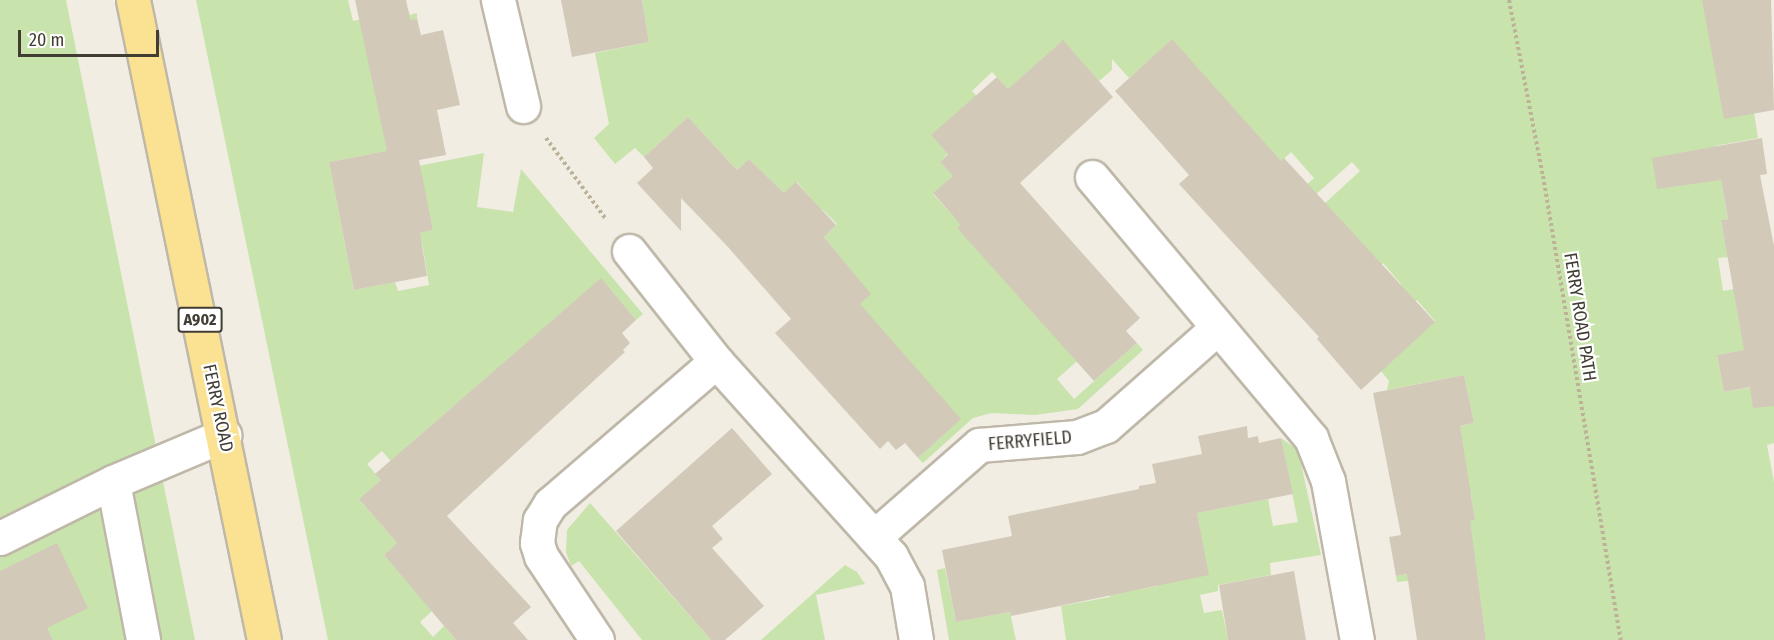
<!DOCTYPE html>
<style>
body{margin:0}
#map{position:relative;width:1774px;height:640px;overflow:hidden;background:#f1ede3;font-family:"Fira Sans Condensed",sans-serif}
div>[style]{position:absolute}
.green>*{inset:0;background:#c8e4ac}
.building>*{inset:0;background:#d2c9b9}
.path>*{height:4px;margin-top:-2px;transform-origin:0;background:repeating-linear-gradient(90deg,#bdb298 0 3px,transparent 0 6px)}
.roads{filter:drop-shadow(2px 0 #bfb8a9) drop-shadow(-2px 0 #bfb8a9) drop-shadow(0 2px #bfb8a9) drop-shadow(0 -2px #bfb8a9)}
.minor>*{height:33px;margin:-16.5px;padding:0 16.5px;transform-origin:16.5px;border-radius:16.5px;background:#fff}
.major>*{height:33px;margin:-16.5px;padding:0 16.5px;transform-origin:16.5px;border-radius:16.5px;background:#fbe292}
span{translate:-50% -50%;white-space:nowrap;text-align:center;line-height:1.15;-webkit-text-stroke:4.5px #fff;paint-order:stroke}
.shield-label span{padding:2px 4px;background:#fff;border:2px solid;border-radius:4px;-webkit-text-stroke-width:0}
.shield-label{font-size:16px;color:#423d33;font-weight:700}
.street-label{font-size:18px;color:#423d33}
.scale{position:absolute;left:18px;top:30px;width:141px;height:27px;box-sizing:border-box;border:3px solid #423d33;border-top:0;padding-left:8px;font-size:18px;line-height:21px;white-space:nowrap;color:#423d33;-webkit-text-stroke:4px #fff;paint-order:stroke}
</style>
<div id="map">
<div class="green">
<div style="clip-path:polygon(0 0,66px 0,195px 640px,0 640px)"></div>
<div style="clip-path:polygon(evenodd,196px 0,348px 0,353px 21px,408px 9px,410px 15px,417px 13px,417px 19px,362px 31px,398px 170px,484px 153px,477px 207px,513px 212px,521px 169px,643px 314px,636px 320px,601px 279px,406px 447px,396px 467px,382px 451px,367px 464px,381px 480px,359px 499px,397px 543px,384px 555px,432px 611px,420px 622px,433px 637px,444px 626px,456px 640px,328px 640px,196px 0,371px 154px,380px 199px,425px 191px,433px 230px,404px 236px,406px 246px,422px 243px,429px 285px,398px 291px,395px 282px,354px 290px,329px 162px,371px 154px)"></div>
<div style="clip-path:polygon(642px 0,1709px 0,1754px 113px,1758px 138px,1715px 146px,1728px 219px,1721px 220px,1728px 257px,1718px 258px,1723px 291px,1734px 289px,1740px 326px,1752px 349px,1717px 355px,1724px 392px,1759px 386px,1774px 394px,1774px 443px,1767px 445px,1774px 482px,1774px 640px,1486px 640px,1477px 575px,1397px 582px,1396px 576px,1464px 565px,1457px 523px,1475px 520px,1471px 494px,1453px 496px,1453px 428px,1474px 423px,1464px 375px,1387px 390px,1389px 381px,1381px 371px,1435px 321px,1417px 300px,1400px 315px,1386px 298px,1401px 284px,1383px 263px,1367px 277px,1273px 251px,1360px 171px,1352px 162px,1262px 243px,1294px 196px,1314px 178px,1291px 152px,1271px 171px,1172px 40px,1129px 78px,1112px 59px,1112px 70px,1099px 81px,1062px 41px,1008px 89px,992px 72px,972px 91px,987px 108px,940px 162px,953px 176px,933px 194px,954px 217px,981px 207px,958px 228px,1077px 361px,1057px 379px,1074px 399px,1137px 343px,1143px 350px,1078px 409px,1035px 415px,992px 413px,973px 418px,923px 463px,918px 458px,960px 419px,858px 306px,870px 294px,824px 237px,837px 224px,822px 209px,809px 221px,804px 215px,816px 204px,797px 182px,784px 193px,749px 159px,737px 170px,688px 117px,644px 157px,635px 148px,615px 164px,594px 138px,609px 124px,595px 53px,649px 42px)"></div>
<div style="clip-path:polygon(1281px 438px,1298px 450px,1321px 555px,1270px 563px,1271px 575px,1218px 585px,1218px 591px,1200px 595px,1204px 613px,1222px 610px,1228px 640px,1066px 640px,1061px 606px,1110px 597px,1106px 577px,1127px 572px,1131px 591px,1158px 586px,1155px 566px,1201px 536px,1197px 513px,1268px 499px,1273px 526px,1298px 522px)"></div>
<div style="clip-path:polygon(590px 503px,711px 640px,642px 640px,579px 561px,571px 566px,566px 552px,567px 530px)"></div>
<div style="clip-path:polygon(845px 565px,857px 572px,865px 584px,816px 595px,825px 640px,761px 640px)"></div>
<div style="clip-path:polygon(945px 568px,956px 622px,1010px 612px,1016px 640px,949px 640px,937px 570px)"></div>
</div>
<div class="building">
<div style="clip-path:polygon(355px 0,406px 0,410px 20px,417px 19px,421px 35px,443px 30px,460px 105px,437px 110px,446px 155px,419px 160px,433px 230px,420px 233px,427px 276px,354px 290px,329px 162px,387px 151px)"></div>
<div style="clip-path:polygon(561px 0,642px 0,649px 42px,572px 57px)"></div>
<div style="clip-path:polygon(1702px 0,1771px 0,1774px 110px,1724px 119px)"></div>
<div style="clip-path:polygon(1172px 39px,1281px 161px,1284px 158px,1435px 322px,1361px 390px,1317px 339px,1319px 337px,1179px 184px,1189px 175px,1115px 91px)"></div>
<div style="clip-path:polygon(1063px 40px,1113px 97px,1020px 183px,1140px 318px,1126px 331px,1137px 343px,1094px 381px,957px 228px,961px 225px,933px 193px,953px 176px,940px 162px,948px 154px,931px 135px,997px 77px,1008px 89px)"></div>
<div style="clip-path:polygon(688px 117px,737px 170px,749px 159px,784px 193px,796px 182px,836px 225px,824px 237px,871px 294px,860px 304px,961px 419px,918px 458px,905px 443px,896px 450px,888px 441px,880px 449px,775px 333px,791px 319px,728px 247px,681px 198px,681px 231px,637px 183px,653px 168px,644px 157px)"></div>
<div style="clip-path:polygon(1762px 138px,1767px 174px,1760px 175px,1774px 246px,1774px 406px,1753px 408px,1750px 387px,1724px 392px,1717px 355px,1744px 350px,1721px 220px,1728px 219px,1721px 180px,1657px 189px,1652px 158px)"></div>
<div style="clip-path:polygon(601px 278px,636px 320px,622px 333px,630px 343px,623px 350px,625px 352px,447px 516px,531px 607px,513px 623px,528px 640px,456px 640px,384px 555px,397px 543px,359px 499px,381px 480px,375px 474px)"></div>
<div style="clip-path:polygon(1464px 375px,1474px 423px,1460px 426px,1475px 520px,1470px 521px,1486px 640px,1417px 640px,1407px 574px,1396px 576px,1389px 537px,1401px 535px,1373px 393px)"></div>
<div style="clip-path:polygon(1247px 426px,1248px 438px,1258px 436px,1259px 443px,1281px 438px,1293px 494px,1197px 513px,1209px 575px,1011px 616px,1010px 612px,956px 622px,942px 550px,1012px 536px,1008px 516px,1139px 489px,1139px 486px,1156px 483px,1152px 464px,1202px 454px,1198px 436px)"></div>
<div style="clip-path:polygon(732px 428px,772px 474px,712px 526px,723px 539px,712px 548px,764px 606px,725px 640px,711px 640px,616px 531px)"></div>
<div style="clip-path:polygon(57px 543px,88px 608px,47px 628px,53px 640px,0 640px,0 571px)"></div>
<div style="clip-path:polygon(1294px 571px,1306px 640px,1228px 640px,1219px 585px)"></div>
</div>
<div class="path">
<div style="left:1509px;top:0;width:179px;rotate:79.1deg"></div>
<div style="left:1543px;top:176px;width:471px;rotate:80.5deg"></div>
<div style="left:546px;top:138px;width:101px;rotate:53.5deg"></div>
</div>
<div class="roads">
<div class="minor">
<div style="left:498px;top:0;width:109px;rotate:76.7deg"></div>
<div style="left:1092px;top:177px;width:341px;rotate:50deg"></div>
<div style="left:1311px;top:438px;width:46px;rotate:68.4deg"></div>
<div style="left:1328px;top:481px;width:162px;rotate:79.7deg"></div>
<div style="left:629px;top:251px;width:140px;rotate:51.7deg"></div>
<div style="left:716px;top:361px;width:262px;rotate:48.1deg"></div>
<div style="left:891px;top:556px;width:34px;rotate:62deg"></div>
<div style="left:907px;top:586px;width:55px;rotate:80.5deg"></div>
<div style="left:113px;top:482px;width:161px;rotate:79.2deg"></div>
<div style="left:874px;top:537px;width:140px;rotate:-41.2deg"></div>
<div style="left:979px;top:445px;width:98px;rotate:-4.7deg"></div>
<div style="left:1077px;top:437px;width:31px;rotate:-21deg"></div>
<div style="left:1106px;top:426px;width:148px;rotate:-41.4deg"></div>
<div style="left:0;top:538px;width:126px;rotate:-26.4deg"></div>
<div style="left:113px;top:482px;width:121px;rotate:-22.9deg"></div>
<div style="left:597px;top:640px;width:101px;rotate:-123.7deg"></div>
<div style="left:541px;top:556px;width:14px;rotate:-107deg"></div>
<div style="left:537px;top:543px;width:23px;rotate:-83deg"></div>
<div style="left:540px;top:520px;width:19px;rotate:-58deg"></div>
<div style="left:550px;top:504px;width:219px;rotate:-40.7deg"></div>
</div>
<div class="major">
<div style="left:133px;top:0;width:653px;rotate:78.43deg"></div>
</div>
</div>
<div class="shield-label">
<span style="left:200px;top:320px">A902</span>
</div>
<div class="street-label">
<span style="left:1580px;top:317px;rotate:81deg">FERRY ROAD PATH</span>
<span style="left:218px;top:408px;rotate:78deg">FERRY ROAD</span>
<span style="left:1030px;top:441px;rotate:-5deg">FERRYFIELD</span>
</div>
<div class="scale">20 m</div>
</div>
